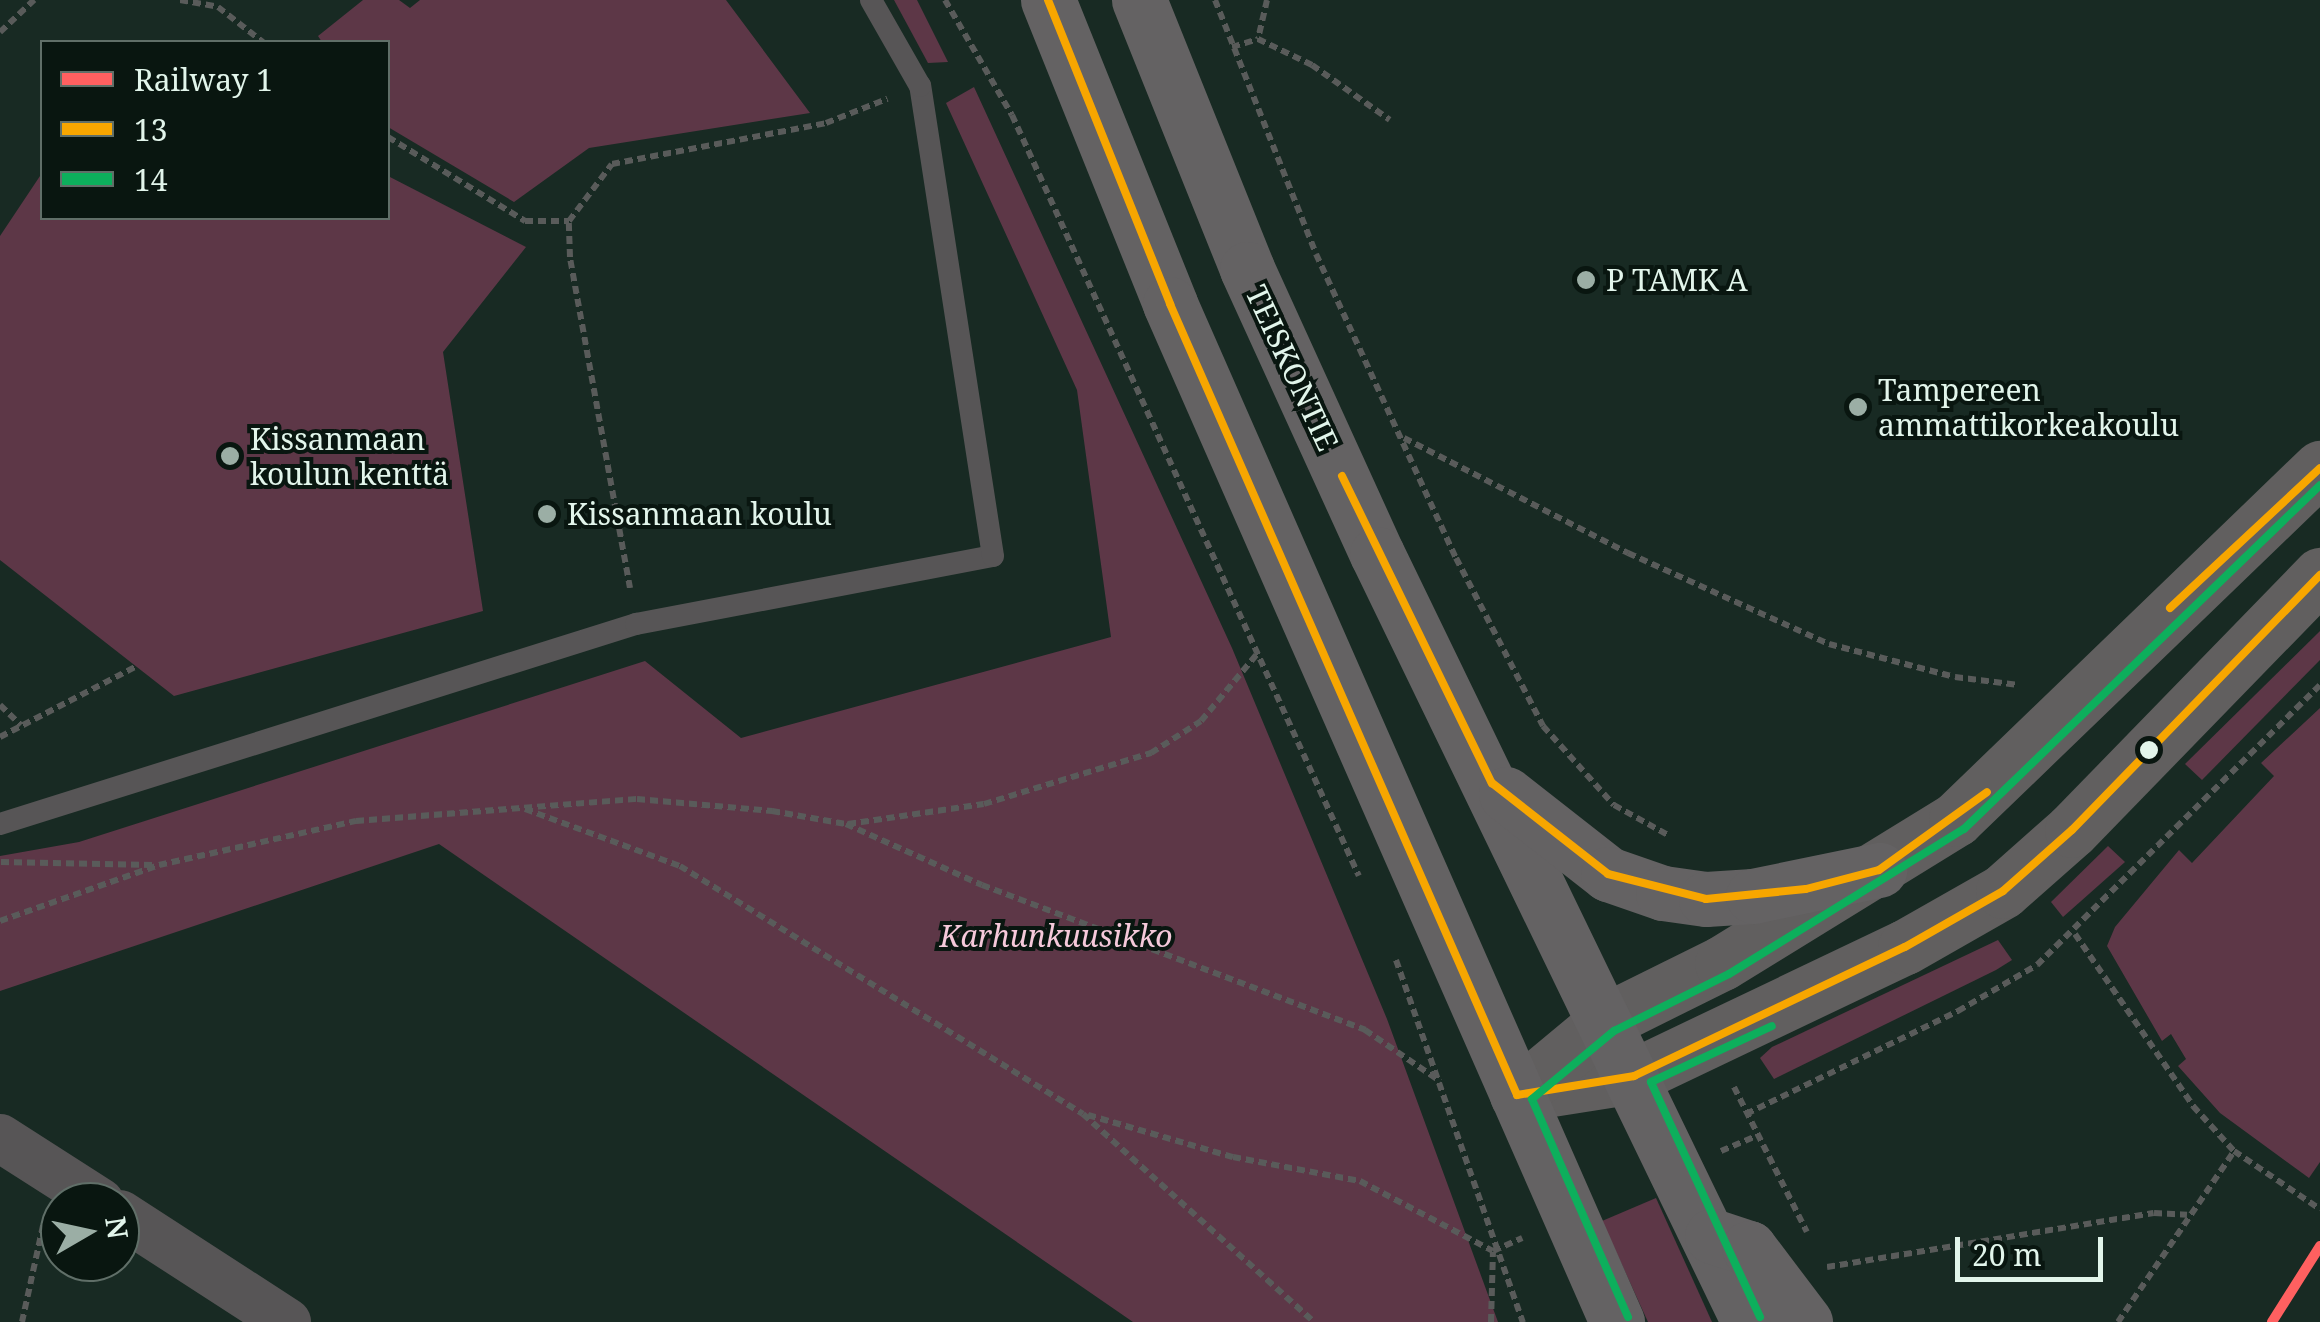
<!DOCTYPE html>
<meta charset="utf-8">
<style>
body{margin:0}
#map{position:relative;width:2320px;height:1322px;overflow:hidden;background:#182a23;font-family:"Noto Serif",serif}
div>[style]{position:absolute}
.green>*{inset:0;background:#5d3747}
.path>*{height:6px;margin-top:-3px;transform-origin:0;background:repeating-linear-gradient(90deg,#595b5a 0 8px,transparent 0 13px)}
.lane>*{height:22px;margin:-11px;padding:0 11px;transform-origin:11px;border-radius:11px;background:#575556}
.street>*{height:48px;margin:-24px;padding:0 24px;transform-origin:24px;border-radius:24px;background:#575556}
.secondary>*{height:55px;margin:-27.5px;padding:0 27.5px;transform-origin:27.5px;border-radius:27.5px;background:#615f5f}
.highway>*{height:55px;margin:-27.5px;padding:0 27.5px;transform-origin:27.5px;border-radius:27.5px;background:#646263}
.bus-1>*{height:8px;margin:-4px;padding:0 4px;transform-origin:4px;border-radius:4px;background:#f7a600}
.bus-2>*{height:8px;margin:-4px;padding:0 4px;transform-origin:4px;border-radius:4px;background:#0daf5c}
.rail-1>*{height:10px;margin:-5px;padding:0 5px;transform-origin:5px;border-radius:5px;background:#ff6060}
.dots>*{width:28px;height:28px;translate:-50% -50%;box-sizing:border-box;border:5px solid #091610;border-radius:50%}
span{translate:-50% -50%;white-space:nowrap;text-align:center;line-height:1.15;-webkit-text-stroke:8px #091610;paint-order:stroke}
.poi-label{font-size:30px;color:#e2f5eb}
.left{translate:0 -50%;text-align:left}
.street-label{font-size:30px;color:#e2f5eb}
.park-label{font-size:30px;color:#f5c9da;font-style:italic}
.legend{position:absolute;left:40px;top:40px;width:350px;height:180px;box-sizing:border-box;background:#091610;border:2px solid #606f68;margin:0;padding:12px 18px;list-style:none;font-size:30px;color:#e2f5eb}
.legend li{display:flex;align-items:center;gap:20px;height:50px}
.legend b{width:50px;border:2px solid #606f68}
.north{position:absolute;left:40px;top:1182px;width:100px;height:100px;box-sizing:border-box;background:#091610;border:2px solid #606f68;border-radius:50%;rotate:81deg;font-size:28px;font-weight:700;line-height:40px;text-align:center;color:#e2f5eb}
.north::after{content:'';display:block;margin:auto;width:35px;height:45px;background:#9baea5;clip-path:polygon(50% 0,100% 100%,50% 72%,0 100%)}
.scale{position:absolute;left:1955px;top:1237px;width:148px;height:45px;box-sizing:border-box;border:5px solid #e2f5eb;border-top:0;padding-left:12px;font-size:30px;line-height:35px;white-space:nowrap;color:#e2f5eb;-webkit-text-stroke:8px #091610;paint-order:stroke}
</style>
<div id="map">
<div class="green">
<div style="clip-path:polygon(363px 0,399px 0,410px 8px,420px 0,726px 0,810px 113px,589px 148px,514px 202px,388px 127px,388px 42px,322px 42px,318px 36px)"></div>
<div style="clip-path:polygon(894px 0,917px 0,948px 62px,928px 63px)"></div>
<div style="clip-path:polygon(974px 87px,1232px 648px,1387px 1019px,1498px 1322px,1133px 1322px,439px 844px,0 991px,0 856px,79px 842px,645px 661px,741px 738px,1111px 637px,1077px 390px,946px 103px)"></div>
<div style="clip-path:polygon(42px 173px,42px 218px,388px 218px,388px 176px,526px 247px,443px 352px,483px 611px,174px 696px,0 560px,0 236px)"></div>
<div style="clip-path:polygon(2320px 631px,2320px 660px,2202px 780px,2185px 764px)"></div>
<div style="clip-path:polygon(2320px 708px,2320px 1162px,2309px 1178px,2220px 1113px,2178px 1066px,2186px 1059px,2171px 1034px,2162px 1041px,2107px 946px,2115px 927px,2179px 850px,2192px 863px,2274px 776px,2261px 763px)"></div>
<div style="clip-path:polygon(2108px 846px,2125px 862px,2063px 917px,2051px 902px)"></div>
<div style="clip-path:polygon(1998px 940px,2012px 960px,1996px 970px,1774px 1079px,1760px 1058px,1772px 1047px)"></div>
<div style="clip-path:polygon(1656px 1198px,1712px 1322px,1648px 1322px,1602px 1221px)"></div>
</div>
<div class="path">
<div style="left:180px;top:0;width:39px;rotate:10deg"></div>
<div style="left:218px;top:7px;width:57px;rotate:37.9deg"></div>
<div style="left:945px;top:0;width:133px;rotate:59.8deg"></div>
<div style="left:1012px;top:115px;width:836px;rotate:65.49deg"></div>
<div style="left:1215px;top:0;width:273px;rotate:68.3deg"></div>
<div style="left:1316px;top:254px;width:335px;rotate:65.3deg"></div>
<div style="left:1456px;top:558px;width:189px;rotate:62.6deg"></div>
<div style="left:1543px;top:726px;width:106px;rotate:48.1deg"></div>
<div style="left:1614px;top:805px;width:62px;rotate:29.1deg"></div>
<div style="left:1267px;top:0;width:40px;rotate:103deg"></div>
<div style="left:1258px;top:39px;width:60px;rotate:25.7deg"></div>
<div style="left:1312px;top:65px;width:95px;rotate:35.2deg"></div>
<div style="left:0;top:32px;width:47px;rotate:-43.3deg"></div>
<div style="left:1232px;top:47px;width:27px;rotate:-17deg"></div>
<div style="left:388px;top:137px;width:161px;rotate:31.5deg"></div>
<div style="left:525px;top:221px;width:44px"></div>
<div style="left:1404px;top:438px;width:252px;rotate:27.2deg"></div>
<div style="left:1628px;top:553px;width:221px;rotate:24.4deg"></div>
<div style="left:1829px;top:644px;width:130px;rotate:14.7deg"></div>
<div style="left:1955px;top:677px;width:64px;rotate:7.1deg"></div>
<div style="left:630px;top:588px;width:336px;rotate:-100.3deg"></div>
<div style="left:570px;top:257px;width:36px;rotate:-92deg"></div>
<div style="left:569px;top:221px;width:71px;rotate:-53deg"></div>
<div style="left:612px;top:164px;width:218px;rotate:-10.8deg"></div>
<div style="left:826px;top:123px;width:66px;rotate:-21.5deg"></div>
<div style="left:0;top:705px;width:29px;rotate:44deg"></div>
<div style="left:0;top:737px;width:154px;rotate:-27.4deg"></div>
<div style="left:525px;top:809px;width:165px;rotate:20.2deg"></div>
<div style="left:680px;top:866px;width:473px;rotate:31.6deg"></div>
<div style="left:1083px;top:1114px;width:311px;rotate:42deg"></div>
<div style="left:848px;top:824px;width:137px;rotate:-8.4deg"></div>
<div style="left:984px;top:804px;width:175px;rotate:-17deg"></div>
<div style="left:1151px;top:753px;width:59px;rotate:-32.6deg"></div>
<div style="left:1201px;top:721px;width:87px;rotate:-50.1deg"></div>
<div style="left:1px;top:862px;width:152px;rotate:1.1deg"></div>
<div style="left:0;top:921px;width:169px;rotate:-19.4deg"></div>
<div style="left:159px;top:865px;width:202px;rotate:-12.6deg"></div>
<div style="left:356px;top:821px;width:282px;rotate:-4.5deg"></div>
<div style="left:637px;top:799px;width:136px;rotate:5.1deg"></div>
<div style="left:772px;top:811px;width:75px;rotate:10deg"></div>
<div style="left:846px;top:824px;width:149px;rotate:24.2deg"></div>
<div style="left:982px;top:885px;width:410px;rotate:20.7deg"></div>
<div style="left:1365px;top:1030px;width:91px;rotate:34.2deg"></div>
<div style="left:2075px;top:934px;width:209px;rotate:55.5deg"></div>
<div style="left:2193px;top:1106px;width:61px;rotate:47.7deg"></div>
<div style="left:2234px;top:1151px;width:104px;rotate:34deg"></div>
<div style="left:1396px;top:960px;width:384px;rotate:70.7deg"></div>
<div style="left:1734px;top:1087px;width:162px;rotate:63.3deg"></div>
<div style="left:1746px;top:1114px;width:236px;rotate:-25.9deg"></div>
<div style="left:1958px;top:1011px;width:91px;rotate:-30.2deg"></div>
<div style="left:2037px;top:965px;width:398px;rotate:-44.7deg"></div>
<div style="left:1088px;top:1115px;width:151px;rotate:16.2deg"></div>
<div style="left:1233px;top:1157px;width:129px;rotate:10.7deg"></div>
<div style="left:1360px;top:1181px;width:150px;rotate:27.8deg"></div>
<div style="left:1493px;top:1251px;width:32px;rotate:-24deg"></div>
<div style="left:1721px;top:1151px;width:39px;rotate:-23deg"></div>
<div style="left:1827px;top:1267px;width:331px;rotate:-9.4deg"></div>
<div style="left:2154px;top:1213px;width:33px;rotate:3deg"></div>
<div style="left:22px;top:1322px;width:103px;rotate:-77.7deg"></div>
<div style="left:1491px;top:1322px;width:70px;rotate:-88.4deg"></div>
<div style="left:2118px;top:1322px;width:207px;rotate:-55.8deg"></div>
</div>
<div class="lane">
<div style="left:0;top:824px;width:667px;rotate:-17.46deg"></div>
<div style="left:636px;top:624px;width:363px;rotate:-10.8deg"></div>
<div style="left:993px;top:556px;width:476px;rotate:-98.8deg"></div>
<div style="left:920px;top:86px;width:99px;rotate:-119.7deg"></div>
</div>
<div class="street">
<div style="left:0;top:1138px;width:119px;rotate:32.6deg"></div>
<div style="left:120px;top:1214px;width:199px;rotate:32.9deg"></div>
</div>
<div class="secondary">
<div style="left:1519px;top:1094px;width:116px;rotate:-8.9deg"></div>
<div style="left:1634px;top:1076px;width:300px;rotate:-25.5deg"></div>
<div style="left:1905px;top:947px;width:113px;rotate:-29.7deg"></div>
<div style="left:2003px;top:891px;width:92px;rotate:-41.5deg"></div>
<div style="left:2072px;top:830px;width:356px;rotate:-45.8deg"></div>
<div style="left:1517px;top:1095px;width:117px;rotate:-39.8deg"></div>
<div style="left:1607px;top:1020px;width:128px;rotate:-26.4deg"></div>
<div style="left:1722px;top:963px;width:275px;rotate:-31.6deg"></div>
<div style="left:1956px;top:819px;width:506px;rotate:-43.96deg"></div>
</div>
<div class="highway">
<div style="left:1048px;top:0;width:328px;rotate:68.1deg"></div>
<div style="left:1170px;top:304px;width:1112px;rotate:66.29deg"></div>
<div style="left:1139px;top:0;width:290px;rotate:68.1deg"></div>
<div style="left:1247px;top:269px;width:313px;rotate:65.5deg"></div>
<div style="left:1377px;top:554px;width:853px;rotate:64.16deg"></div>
<div style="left:1506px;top:794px;width:130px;rotate:38.1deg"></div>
<div style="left:1608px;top:874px;width:58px;rotate:19.1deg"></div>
<div style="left:1663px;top:893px;width:43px;rotate:7.9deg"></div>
<div style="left:1706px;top:899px;width:47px;rotate:-3.7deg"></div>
<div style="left:1753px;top:896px;width:129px;rotate:-11.7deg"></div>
<div style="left:1712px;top:1236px;width:39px;rotate:18deg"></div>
<div style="left:1749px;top:1248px;width:93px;rotate:52.9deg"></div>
</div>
<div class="bus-1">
<div style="left:1048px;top:0;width:328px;rotate:68.1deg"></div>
<div style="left:1170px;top:304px;width:864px;rotate:66.31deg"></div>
<div style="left:1517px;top:1095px;width:119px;rotate:-9.2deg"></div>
<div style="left:1634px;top:1076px;width:300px;rotate:-25.5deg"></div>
<div style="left:1905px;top:947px;width:113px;rotate:-29.7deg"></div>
<div style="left:2003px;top:891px;width:92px;rotate:-41.5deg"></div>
<div style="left:2072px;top:830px;width:356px;rotate:-45.8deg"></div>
<div style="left:1342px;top:476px;width:342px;rotate:64deg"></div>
<div style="left:1492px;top:783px;width:147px;rotate:38.1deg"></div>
<div style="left:1608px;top:874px;width:101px;rotate:14.3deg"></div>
<div style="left:1706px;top:899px;width:100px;rotate:-5.7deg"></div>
<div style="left:1806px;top:889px;width:75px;rotate:-14.6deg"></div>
<div style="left:1879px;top:870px;width:133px;rotate:-35.8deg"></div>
<div style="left:2170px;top:608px;width:205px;rotate:-43deg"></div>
</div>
<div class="bus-2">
<div style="left:1628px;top:1317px;width:238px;rotate:-113.8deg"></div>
<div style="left:1532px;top:1099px;width:107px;rotate:-39.7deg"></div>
<div style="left:1614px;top:1031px;width:128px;rotate:-26.4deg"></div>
<div style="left:1729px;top:974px;width:276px;rotate:-31.7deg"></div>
<div style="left:1964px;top:829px;width:495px;rotate:-44deg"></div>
<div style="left:1760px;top:1317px;width:259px;rotate:-114.9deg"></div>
<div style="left:1651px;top:1082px;width:133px;rotate:-24.8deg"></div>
</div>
<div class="rail-1">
<div style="left:2272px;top:1322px;width:90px;rotate:-57.7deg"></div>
</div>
<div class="dots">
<div style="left:1586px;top:280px;background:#9baea5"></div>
<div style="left:1858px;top:407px;background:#9baea5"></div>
<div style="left:230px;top:456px;background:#9baea5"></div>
<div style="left:547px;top:514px;background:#9baea5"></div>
<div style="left:2149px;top:750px;background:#e2f5eb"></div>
</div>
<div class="poi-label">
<span class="left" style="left:1606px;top:280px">P TAMK A</span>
<span class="left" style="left:1878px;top:407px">Tampereen<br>ammattikorkeakoulu</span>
<span class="left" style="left:250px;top:456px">Kissanmaan<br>koulun kenttä</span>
<span class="left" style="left:567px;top:514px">Kissanmaan koulu</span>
</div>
<div class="street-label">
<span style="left:1292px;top:368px;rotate:65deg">TEISKONTIE</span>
</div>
<div class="park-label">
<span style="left:1056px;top:936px">Karhunkuusikko</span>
</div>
<ul class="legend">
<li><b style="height:12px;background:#ff6060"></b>Railway 1</li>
<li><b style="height:12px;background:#f7a600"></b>13</li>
<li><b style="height:12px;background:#0daf5c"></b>14</li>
</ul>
<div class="north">N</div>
<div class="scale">20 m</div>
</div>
